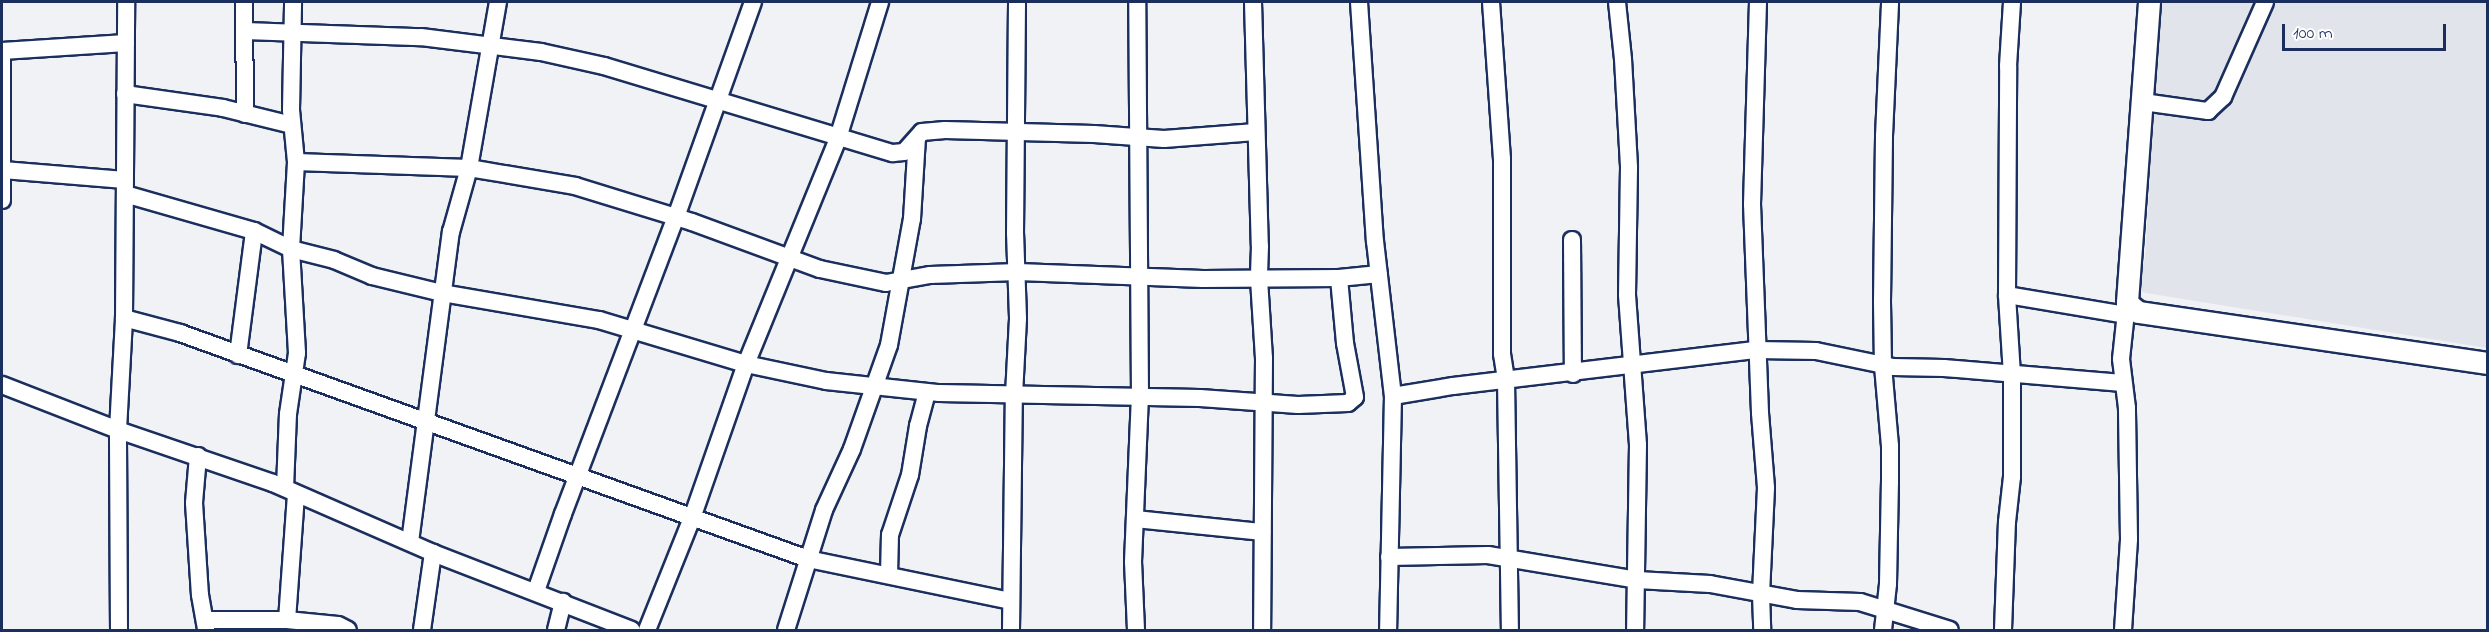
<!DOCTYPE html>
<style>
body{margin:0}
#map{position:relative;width:2489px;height:632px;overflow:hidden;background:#f1f2f5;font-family:"Indie Flower",sans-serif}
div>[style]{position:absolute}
.built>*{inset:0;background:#e1e4ea}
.roads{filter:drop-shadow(2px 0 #1b2f5e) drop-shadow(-2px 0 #1b2f5e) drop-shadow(0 2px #1b2f5e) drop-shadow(0 -2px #1b2f5e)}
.minor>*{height:16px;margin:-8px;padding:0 8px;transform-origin:8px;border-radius:8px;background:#fff}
.major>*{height:21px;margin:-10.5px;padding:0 10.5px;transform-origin:10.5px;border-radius:10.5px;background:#fff}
span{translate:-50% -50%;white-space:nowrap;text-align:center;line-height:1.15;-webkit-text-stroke:4.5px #fff;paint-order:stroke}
.frame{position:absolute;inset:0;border:3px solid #1b2f5e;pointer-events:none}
.scale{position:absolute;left:2282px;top:24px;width:164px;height:27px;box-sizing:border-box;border:3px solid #1b2f5e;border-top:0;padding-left:8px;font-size:18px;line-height:21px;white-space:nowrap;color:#1b2f5e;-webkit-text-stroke:4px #fff;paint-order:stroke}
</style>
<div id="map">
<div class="built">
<div style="clip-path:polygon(2160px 2px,2487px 2px,2487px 348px,2146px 293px,2134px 289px,2145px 259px)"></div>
</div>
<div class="roads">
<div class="minor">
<div style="left:244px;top:2px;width:112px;rotate:89.5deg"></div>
<div style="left:1253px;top:2px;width:244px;rotate:88.4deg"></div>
<div style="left:1260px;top:246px;width:33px;rotate:92deg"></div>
<div style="left:1259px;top:279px;width:79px;rotate:86.4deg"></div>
<div style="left:1264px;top:358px;width:272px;rotate:90.4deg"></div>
<div style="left:1359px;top:2px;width:240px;rotate:86.2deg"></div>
<div style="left:1375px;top:241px;width:156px;rotate:83.4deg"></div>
<div style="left:1393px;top:396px;width:234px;rotate:91.2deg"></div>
<div style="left:1491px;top:2px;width:157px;rotate:86deg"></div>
<div style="left:1502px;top:159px;width:195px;rotate:90deg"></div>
<div style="left:1502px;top:354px;width:26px;rotate:81deg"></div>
<div style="left:1506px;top:380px;width:250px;rotate:89.1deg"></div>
<div style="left:1617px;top:2px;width:57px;rotate:84deg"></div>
<div style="left:1623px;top:59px;width:109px;rotate:86.8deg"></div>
<div style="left:1629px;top:168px;width:127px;rotate:90.9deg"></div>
<div style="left:1627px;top:295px;width:150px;rotate:85.8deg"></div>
<div style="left:1638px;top:445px;width:185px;rotate:90.9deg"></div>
<div style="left:1758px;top:2px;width:202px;rotate:91.7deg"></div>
<div style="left:1752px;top:204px;width:209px;rotate:87.8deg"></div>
<div style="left:1760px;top:413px;width:75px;rotate:85.4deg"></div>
<div style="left:1766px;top:488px;width:106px;rotate:92.7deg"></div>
<div style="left:1761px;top:594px;width:36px;rotate:88deg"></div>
<div style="left:245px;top:31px;width:176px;rotate:2deg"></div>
<div style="left:421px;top:37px;width:121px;rotate:7.1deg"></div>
<div style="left:541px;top:52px;width:65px;rotate:12.5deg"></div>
<div style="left:604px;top:66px;width:302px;rotate:16.8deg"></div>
<div style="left:893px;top:153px;width:11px;rotate:-5deg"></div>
<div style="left:904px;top:152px;width:27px;rotate:-48deg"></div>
<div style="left:922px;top:132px;width:23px;rotate:-5deg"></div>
<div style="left:945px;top:130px;width:149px;rotate:1.5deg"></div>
<div style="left:1094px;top:134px;width:70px;rotate:4.1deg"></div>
<div style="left:1164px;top:139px;width:92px;rotate:-4.4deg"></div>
<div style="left:2px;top:51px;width:124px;rotate:-3.7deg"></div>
<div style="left:2px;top:54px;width:146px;rotate:90deg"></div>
<div style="left:125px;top:94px;width:99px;rotate:8.1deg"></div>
<div style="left:223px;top:108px;width:71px;rotate:13.8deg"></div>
<div style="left:2143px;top:102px;width:66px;rotate:7.9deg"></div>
<div style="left:2208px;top:111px;width:21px;rotate:-43deg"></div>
<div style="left:2223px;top:97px;width:104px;rotate:-66.1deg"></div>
<div style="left:296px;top:162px;width:173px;rotate:2deg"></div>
<div style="left:469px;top:168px;width:108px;rotate:9.6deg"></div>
<div style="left:575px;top:186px;width:122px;rotate:17.1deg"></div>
<div style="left:692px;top:222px;width:136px;rotate:20.2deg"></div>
<div style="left:820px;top:269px;width:67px;rotate:12deg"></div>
<div style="left:886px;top:283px;width:45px;rotate:-10.3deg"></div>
<div style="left:930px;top:275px;width:88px;rotate:-2deg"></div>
<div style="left:1018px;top:272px;width:185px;rotate:2.2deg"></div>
<div style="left:1203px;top:279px;width:136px;rotate:-0.4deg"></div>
<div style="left:1339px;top:278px;width:40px;rotate:-5.7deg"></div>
<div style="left:3px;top:170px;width:122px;rotate:4.7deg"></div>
<div style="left:125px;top:194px;width:134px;rotate:16deg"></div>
<div style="left:254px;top:231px;width:41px;rotate:25.9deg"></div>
<div style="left:291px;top:249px;width:44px;rotate:14.3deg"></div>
<div style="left:334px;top:260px;width:41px;rotate:22.8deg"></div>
<div style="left:372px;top:276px;width:72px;rotate:13.7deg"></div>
<div style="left:442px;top:293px;width:159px;rotate:9.8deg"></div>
<div style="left:599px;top:320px;width:153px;rotate:16.7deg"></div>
<div style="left:746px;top:364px;width:82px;rotate:12deg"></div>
<div style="left:826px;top:381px;width:114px;rotate:6.1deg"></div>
<div style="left:939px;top:393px;width:261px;rotate:1.1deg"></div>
<div style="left:1200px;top:398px;width:98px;rotate:4.1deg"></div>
<div style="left:1298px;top:405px;width:50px;rotate:-2.3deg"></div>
<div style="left:1348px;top:403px;width:9px;rotate:-41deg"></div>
<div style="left:1355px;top:397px;width:55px;rotate:-100.5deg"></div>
<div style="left:1345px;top:343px;width:65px;rotate:-95.3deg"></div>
<div style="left:1572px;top:240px;width:134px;rotate:89.6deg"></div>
<div style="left:2007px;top:295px;width:121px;rotate:9.5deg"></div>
<div style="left:124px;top:318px;width:58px;rotate:15deg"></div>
<div style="left:180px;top:333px;width:667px;rotate:19.79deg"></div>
<div style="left:808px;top:559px;width:207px;rotate:11.7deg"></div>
<div style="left:238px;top:355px;width:125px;rotate:-82.6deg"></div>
<div style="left:2px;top:385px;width:124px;rotate:21.2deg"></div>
<div style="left:118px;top:430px;width:164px;rotate:18.9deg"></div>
<div style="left:273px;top:483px;width:175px;rotate:23.6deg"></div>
<div style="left:433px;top:553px;width:213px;rotate:21.2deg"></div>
<div style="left:1393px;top:396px;width:61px;rotate:-9.5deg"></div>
<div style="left:1453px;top:386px;width:306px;rotate:-6.8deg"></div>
<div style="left:1757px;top:350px;width:59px;rotate:1deg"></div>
<div style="left:1816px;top:351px;width:79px;rotate:11.7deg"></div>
<div style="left:1893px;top:367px;width:51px;rotate:1.1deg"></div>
<div style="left:1944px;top:368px;width:179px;rotate:4.8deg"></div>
<div style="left:198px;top:456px;width:47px;rotate:94.9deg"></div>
<div style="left:194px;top:503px;width:92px;rotate:86.3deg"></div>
<div style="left:200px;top:595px;width:36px;rotate:80deg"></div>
<div style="left:285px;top:488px;width:74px;rotate:-87.7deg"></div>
<div style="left:288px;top:414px;width:62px;rotate:-81.6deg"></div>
<div style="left:297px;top:353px;width:104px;rotate:-93.3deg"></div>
<div style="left:291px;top:249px;width:87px;rotate:-86.7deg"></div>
<div style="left:296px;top:162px;width:52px;rotate:-95.5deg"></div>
<div style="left:291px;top:110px;width:108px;rotate:-88.9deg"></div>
<div style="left:1136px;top:519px;width:127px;rotate:5.9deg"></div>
<div style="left:410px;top:542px;width:313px;rotate:-82.5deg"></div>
<div style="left:451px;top:232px;width:66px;rotate:-74.3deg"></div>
<div style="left:469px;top:168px;width:169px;rotate:-80.1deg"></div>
<div style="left:1389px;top:557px;width:99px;rotate:-1.2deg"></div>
<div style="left:1488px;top:555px;width:151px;rotate:9.5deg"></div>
<div style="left:1637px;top:580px;width:73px;rotate:3.1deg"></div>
<div style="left:1710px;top:584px;width:88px;rotate:10.4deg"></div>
<div style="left:1797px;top:600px;width:63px;rotate:1.8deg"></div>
<div style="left:1860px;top:602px;width:94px;rotate:17.3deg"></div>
<div style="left:889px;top:575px;width:40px;rotate:-88.6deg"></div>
<div style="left:890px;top:535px;width:63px;rotate:-71.6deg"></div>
<div style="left:910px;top:475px;width:50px;rotate:-80.7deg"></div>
<div style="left:918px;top:426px;width:35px;rotate:-75deg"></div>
<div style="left:536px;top:591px;width:82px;rotate:-70.7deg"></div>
<div style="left:563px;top:514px;width:318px;rotate:-69.2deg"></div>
<div style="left:676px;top:217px;width:228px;rotate:-70.3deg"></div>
<div style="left:205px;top:620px;width:82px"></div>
<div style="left:287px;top:620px;width:51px;rotate:5.6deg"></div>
<div style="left:338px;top:625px;width:11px;rotate:27deg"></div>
<div style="left:287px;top:620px;width:126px;rotate:-85.9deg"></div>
<div style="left:119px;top:630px;width:200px;rotate:-90.3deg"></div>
<div style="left:118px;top:430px;width:112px;rotate:-86.9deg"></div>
<div style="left:124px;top:318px;width:316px;rotate:-89.6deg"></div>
<div style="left:422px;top:630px;width:78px;rotate:-81.9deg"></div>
<div style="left:556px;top:630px;width:29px;rotate:-76deg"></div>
<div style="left:647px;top:630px;width:121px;rotate:-68.1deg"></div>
<div style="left:692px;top:518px;width:163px;rotate:-70.7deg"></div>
<div style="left:746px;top:364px;width:244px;rotate:-67.8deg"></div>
<div style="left:838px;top:138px;width:142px;rotate:-72.8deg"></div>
<div style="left:786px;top:630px;width:126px;rotate:-72.4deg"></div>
<div style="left:824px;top:510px;width:67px;rotate:-65.3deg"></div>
<div style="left:852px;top:449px;width:110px;rotate:-70.4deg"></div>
<div style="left:889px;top:345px;width:128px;rotate:-79.7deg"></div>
<div style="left:912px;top:219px;width:81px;rotate:-86.5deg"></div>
<div style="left:1011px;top:630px;width:235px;rotate:-89.3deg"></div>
<div style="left:1014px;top:395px;width:77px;rotate:-87deg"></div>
<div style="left:1018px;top:318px;width:85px;rotate:-92deg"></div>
<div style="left:1015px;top:233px;width:231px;rotate:-89.5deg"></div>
<div style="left:1136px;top:630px;width:68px;rotate:-92.5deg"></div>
<div style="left:1133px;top:562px;width:166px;rotate:-87.6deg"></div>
<div style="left:1140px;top:396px;width:394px;rotate:-90.4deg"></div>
<div style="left:1883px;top:630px;width:46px;rotate:-83.8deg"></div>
<div style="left:1888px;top:584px;width:102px;rotate:-88.9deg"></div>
<div style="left:1890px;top:482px;width:36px;rotate:-90deg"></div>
<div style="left:1890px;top:446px;width:80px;rotate:-95deg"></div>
<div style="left:1883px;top:366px;width:65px;rotate:-90.9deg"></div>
<div style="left:1882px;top:301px;width:165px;rotate:-89.3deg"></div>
<div style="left:1884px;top:136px;width:134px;rotate:-87.4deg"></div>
<div style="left:2003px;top:630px;width:108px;rotate:-87.9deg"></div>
<div style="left:2007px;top:522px;width:45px;rotate:-83.7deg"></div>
<div style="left:2012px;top:477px;width:102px;rotate:-90deg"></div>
<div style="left:2012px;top:375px;width:80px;rotate:-93.6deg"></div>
<div style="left:2007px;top:295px;width:229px;rotate:-89.7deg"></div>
<div style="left:2008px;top:66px;width:64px;rotate:-86.4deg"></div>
<div style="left:2123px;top:630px;width:91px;rotate:-86.2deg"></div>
<div style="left:2129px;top:539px;width:131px;rotate:-90.9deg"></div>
<div style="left:2127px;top:408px;width:49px;rotate:-97deg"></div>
<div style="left:2121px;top:359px;width:56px;rotate:-83.9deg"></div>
</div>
<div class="major">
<div style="left:2149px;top:2px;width:302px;rotate:94.2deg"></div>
<div style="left:2127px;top:303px;width:14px;rotate:39deg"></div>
<div style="left:2138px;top:312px;width:354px;rotate:8.3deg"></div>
</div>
</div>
<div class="frame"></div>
<div class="scale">100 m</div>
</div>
